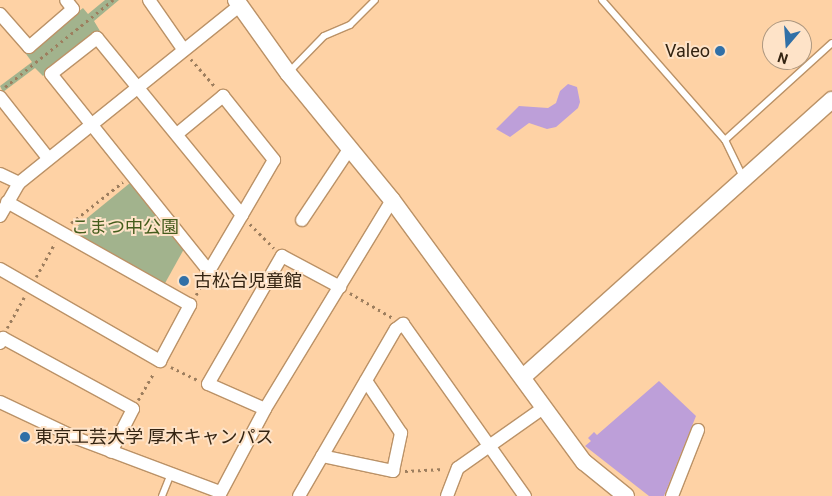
<!DOCTYPE html>
<meta charset="utf-8">
<style>
body{margin:0}
#map{position:relative;width:832px;height:496px;overflow:hidden;background:#fed2a5;font-family:Roboto,"Noto Sans JP",sans-serif}
div>[style]{position:absolute}
.green>*{inset:0;background:#a2b38d}
.water>*{inset:0;background:#bd9fd9}
.path>*{height:2.5px;margin-top:-1.25px;transform-origin:0;background:repeating-linear-gradient(90deg,#9d7e5e 0 2.5px,transparent 0 6.5px)}
.roads{filter:drop-shadow(1px 0 #bb9267) drop-shadow(-1px 0 #bb9267) drop-shadow(0 1px #bb9267) drop-shadow(0 -1px #bb9267)}
.service>*{height:6px;margin:-3px;padding:0 3px;transform-origin:3px;border-radius:3px;background:#fff}
.minor>*{height:12px;margin:-6px;padding:0 6px;transform-origin:6px;border-radius:6px;background:#fff}
.tertiary>*{height:16px;margin:-8px;padding:0 8px;transform-origin:8px;border-radius:8px;background:#fff}
.dots>*{width:14px;height:14px;translate:-50% -50%;box-sizing:border-box;border:2px solid #fee3c8;border-radius:50%}
span{translate:-50% -50%;white-space:nowrap;text-align:center;line-height:1.15;-webkit-text-stroke:4px #fee3c8;paint-order:stroke}
.poi-label{font-size:18px;color:#342412}
.right{translate:-100% -50%;text-align:right}
.left{translate:0 -50%;text-align:left}
.park-label{font-size:18px;color:#455d1d}
.north{position:absolute;left:762px;top:20px;width:50px;height:50px;box-sizing:border-box;background:#fee3c8;border:1px solid #ad977f;border-radius:50%;rotate:198deg;font-size:14px;font-weight:700;line-height:20px;text-align:center;color:#342412}
.north::after{content:'';display:block;margin:auto;width:18px;height:22px;background:#3170a7;clip-path:polygon(50% 0,100% 100%,50% 72%,0 100%)}
</style>
<div id="map">
<div class="green">
<div style="clip-path:polygon(105px 0,119px 0,94px 21px,100px 31px,43px 76px,35px 68px,3px 92px,0 86px,32px 62px,26px 54px,83px 8px,88px 14px)"></div>
<div style="clip-path:polygon(130px 183px,184px 249px,164px 285px,70px 232px)"></div>
</div>
<div class="water">
<div style="clip-path:polygon(568px 84px,577px 87px,580px 102px,578px 108px,556px 127px,547px 129px,529px 123px,510px 137px,496px 129px,519px 106px,548px 108px,556px 103px,560px 91px)"></div>
<div style="clip-path:polygon(659px 381px,696px 416px,664px 496px,649px 496px,585px 446px,591px 441px,588px 438px,594px 432px,597px 435px)"></div>
</div>
<div class="path">
<div style="left:191px;top:59px;width:37px;rotate:49deg"></div>
<div style="left:5px;top:87px;width:139px;rotate:-38.9deg"></div>
<div style="left:71px;top:223px;width:66px;rotate:-38.3deg"></div>
<div style="left:250px;top:224px;width:34px;rotate:45deg"></div>
<div style="left:36px;top:277px;width:39px;rotate:-61deg"></div>
<div style="left:350px;top:293px;width:50px;rotate:30.2deg"></div>
<div style="left:196px;top:295px;width:17px;rotate:-62deg"></div>
<div style="left:7px;top:328px;width:35px;rotate:-61deg"></div>
<div style="left:171px;top:367px;width:30px;rotate:26deg"></div>
<div style="left:138px;top:400px;width:32px;rotate:-60deg"></div>
<div style="left:405px;top:471px;width:39px;rotate:-3deg"></div>
</div>
<div class="roads">
<div class="service">
<div style="left:602px;top:0;width:186px;rotate:48.7deg"></div>
<div style="left:725px;top:140px;width:41px;rotate:64.1deg"></div>
<div style="left:289px;top:72px;width:50px;rotate:-45.8deg"></div>
<div style="left:324px;top:36px;width:28px;rotate:-23deg"></div>
<div style="left:350px;top:25px;width:35px;rotate:-45deg"></div>
<div style="left:725px;top:140px;width:144px;rotate:-42.2deg"></div>
<div style="left:162px;top:496px;width:24px;rotate:-68deg"></div>
</div>
<div class="minor">
<div style="left:149px;top:0;width:60px;rotate:55.2deg"></div>
<div style="left:0;top:14px;width:44px;rotate:48.7deg"></div>
<div style="left:29px;top:47px;width:58px;rotate:-40.8deg"></div>
<div style="left:73px;top:9px;width:11px;rotate:-128deg"></div>
<div style="left:0;top:97px;width:78px;rotate:51.8deg"></div>
<div style="left:177px;top:134px;width:60px;rotate:-39.6deg"></div>
<div style="left:223px;top:96px;width:82px;rotate:51.4deg"></div>
<div style="left:274px;top:160px;width:64px;rotate:120.2deg"></div>
<div style="left:242px;top:215px;width:229px;rotate:-129.3deg"></div>
<div style="left:97px;top:38px;width:58px;rotate:142deg"></div>
<div style="left:51px;top:74px;width:253px;rotate:51.3deg"></div>
<div style="left:209px;top:271px;width:65px;rotate:-59.5deg"></div>
<div style="left:0;top:174px;width:21px;rotate:25deg"></div>
<div style="left:0;top:216px;width:38px;rotate:-60deg"></div>
<div style="left:19px;top:183px;width:284px;rotate:-38.8deg"></div>
<div style="left:302px;top:220px;width:87px;rotate:-56.3deg"></div>
<div style="left:0;top:269px;width:185px;rotate:29.9deg"></div>
<div style="left:160px;top:361px;width:64px;rotate:-61.8deg"></div>
<div style="left:190px;top:305px;width:210px;rotate:-150.6deg"></div>
<div style="left:0;top:343px;width:6px;rotate:-59deg"></div>
<div style="left:3px;top:338px;width:148px;rotate:28.6deg"></div>
<div style="left:133px;top:409px;width:48px;rotate:117.1deg"></div>
<div style="left:0;top:402px;width:84px;rotate:25.3deg"></div>
<div style="left:76px;top:438px;width:154px;rotate:20.6deg"></div>
<div style="left:265px;top:409px;width:62px;rotate:-156.3deg"></div>
<div style="left:208px;top:384px;width:148px;rotate:-60deg"></div>
<div style="left:282px;top:256px;width:66px;rotate:28.1deg"></div>
<div style="left:322px;top:456px;width:73px;rotate:11.9deg"></div>
<div style="left:393px;top:471px;width:39px;rotate:-78deg"></div>
<div style="left:401px;top:433px;width:63px;rotate:-123.9deg"></div>
<div style="left:219px;top:496px;width:98px;rotate:-62.1deg"></div>
<div style="left:265px;top:409px;width:245px;rotate:-58.7deg"></div>
<div style="left:299px;top:496px;width:193px;rotate:-59.9deg"></div>
<div style="left:396px;top:329px;width:9px;rotate:-36deg"></div>
<div style="left:403px;top:324px;width:211px;rotate:54.7deg"></div>
<div style="left:447px;top:496px;width:30px;rotate:-69deg"></div>
<div style="left:458px;top:468px;width:104px;rotate:-35.2deg"></div>
<div style="left:672px;top:496px;width:71px;rotate:-68.5deg"></div>
</div>
<div class="tertiary">
<div style="left:236px;top:0;width:90px;rotate:54.5deg"></div>
<div style="left:288px;top:73px;width:164px;rotate:50.7deg"></div>
<div style="left:392px;top:200px;width:325px;rotate:53.8deg"></div>
<div style="left:584px;top:462px;width:54px;rotate:39deg"></div>
<div style="left:523px;top:377px;width:415px;rotate:-41.9deg"></div>
</div>
</div>
<div class="dots">
<div style="left:720px;top:51px;background:#3170a7"></div>
<div style="left:184px;top:281px;background:#3170a7"></div>
<div style="left:25px;top:437px;background:#3170a7"></div>
</div>
<div class="poi-label">
<span class="right" style="left:710px;top:51px">Valeo</span>
<span class="left" style="left:194px;top:281px">古松台児童館</span>
<span class="left" style="left:35px;top:437px">東京工芸大学 厚木キャンパス</span>
</div>
<div class="park-label">
<span style="left:125px;top:227px">こまつ中公園</span>
</div>
<div class="north">N</div>
</div>
